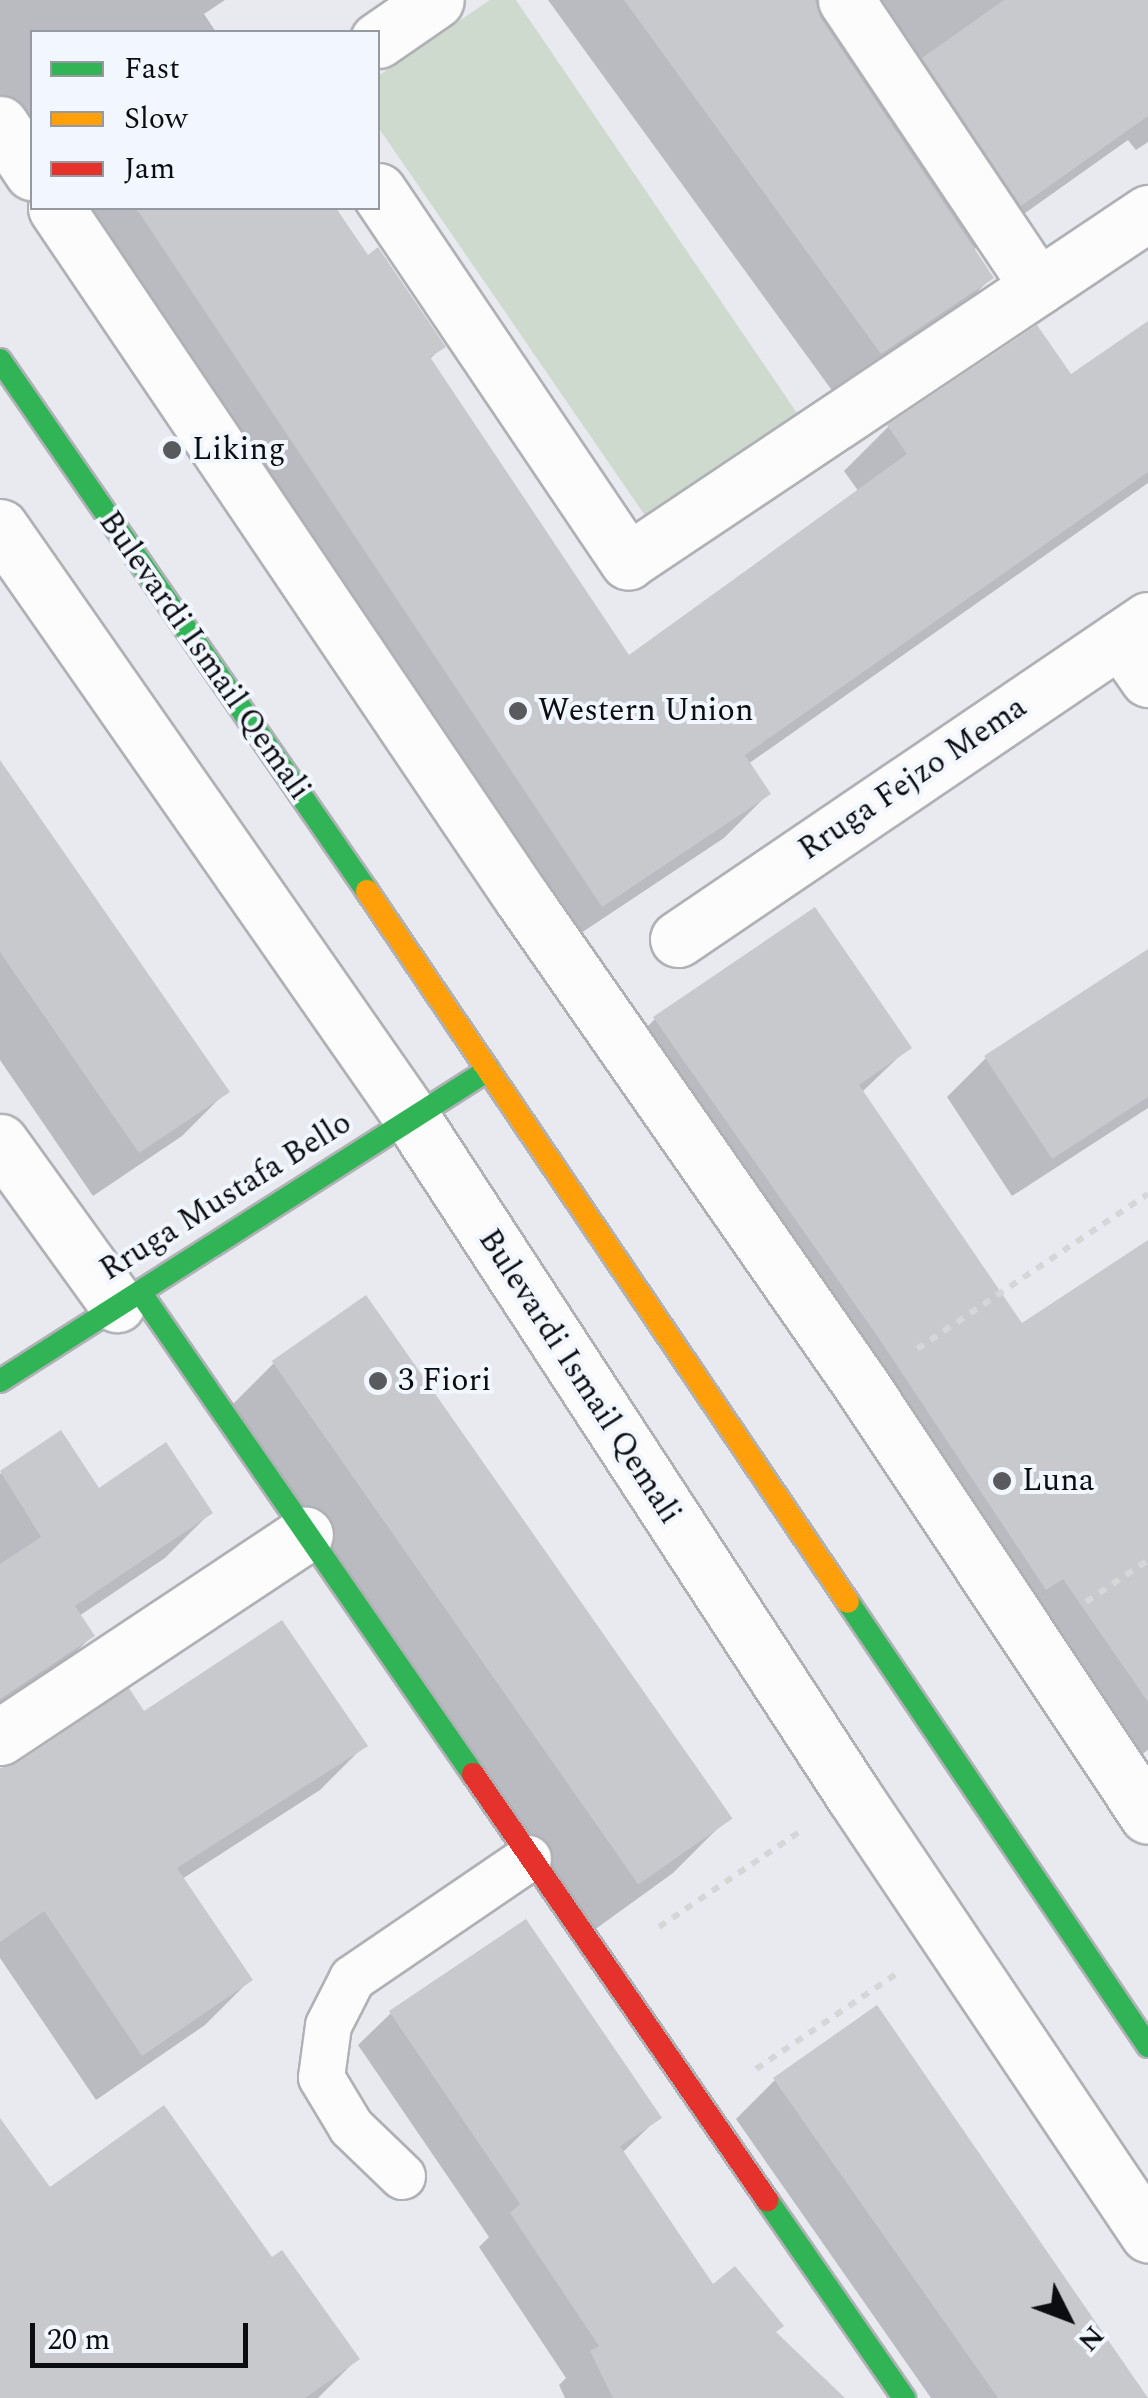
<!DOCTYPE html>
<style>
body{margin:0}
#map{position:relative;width:1148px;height:2398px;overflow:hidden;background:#e8eaf0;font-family:Spectral,serif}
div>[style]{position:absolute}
.green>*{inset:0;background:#cfdace}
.shadow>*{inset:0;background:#0003}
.building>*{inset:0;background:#c8c9cd;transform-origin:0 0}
.path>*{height:6px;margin-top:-3px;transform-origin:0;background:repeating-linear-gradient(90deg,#d5d6d7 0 8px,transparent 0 16px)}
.roads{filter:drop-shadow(2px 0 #afb1b5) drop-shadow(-2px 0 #afb1b5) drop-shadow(0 2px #afb1b5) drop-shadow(0 -2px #afb1b5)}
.lane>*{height:45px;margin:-22.5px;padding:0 22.5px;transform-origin:22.5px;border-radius:22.5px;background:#fcfcfd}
.street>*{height:55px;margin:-27.5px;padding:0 27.5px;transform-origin:27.5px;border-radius:27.5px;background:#fcfcfd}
.fast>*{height:22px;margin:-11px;padding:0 11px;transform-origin:11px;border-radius:11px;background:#30b455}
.slow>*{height:22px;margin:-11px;padding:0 11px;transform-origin:11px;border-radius:11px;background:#ff9f0a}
.jam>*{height:22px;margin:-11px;padding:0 11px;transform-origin:11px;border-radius:11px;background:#e5322d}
.dots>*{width:28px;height:28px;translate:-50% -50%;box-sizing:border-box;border:5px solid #f2f6ff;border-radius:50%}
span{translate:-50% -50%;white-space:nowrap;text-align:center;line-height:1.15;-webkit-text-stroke:8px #f2f6ff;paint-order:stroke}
.poi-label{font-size:32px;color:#0b0d10}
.left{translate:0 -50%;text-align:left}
.street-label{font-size:32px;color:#0b0d10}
.legend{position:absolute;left:30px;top:30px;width:350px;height:180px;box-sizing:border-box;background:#f2f6ff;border:2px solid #96999f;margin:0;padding:12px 18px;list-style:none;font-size:30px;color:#0b0d10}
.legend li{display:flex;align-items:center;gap:20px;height:50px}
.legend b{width:50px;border:2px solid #96999f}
.north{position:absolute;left:1018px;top:2268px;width:100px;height:100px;-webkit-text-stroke:8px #f2f6ff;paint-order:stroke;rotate:132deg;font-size:28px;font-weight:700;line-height:40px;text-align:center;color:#0b0d10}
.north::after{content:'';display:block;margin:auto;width:35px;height:45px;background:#0b0d10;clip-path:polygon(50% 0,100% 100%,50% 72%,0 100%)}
.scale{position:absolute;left:30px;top:2323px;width:218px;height:45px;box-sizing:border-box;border:5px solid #0b0d10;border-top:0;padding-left:12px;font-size:30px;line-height:35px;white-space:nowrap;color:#0b0d10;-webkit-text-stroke:8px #f2f6ff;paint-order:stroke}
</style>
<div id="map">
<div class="green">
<div style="clip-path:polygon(490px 0,516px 0,799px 416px,646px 517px,378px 127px,378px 76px)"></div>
</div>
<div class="shadow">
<div style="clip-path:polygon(0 0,225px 0,204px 14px,216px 32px,32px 32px,32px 162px,0 113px)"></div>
<div style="clip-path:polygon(548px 0,1148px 0,1148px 142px,1136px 150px,1128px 140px,973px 250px,991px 278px,947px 322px,836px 396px)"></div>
<div style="clip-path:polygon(63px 208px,333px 208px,367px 258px,442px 347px,429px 360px,628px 659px,859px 492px,844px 471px,888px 427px,1037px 328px,1070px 377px,1148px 324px,1148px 483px,748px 764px,768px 794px,724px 838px,557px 949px)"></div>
<div style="clip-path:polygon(0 765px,227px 1091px,182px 1136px,93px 1196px,0 1060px)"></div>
<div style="clip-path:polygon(1148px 952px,1148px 1108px,1012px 1196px,947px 1097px,986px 1058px)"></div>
<div style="clip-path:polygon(655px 1019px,908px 1048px,861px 1093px,1022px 1326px,1148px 1243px,1148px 1750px,1123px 1767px,613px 1061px)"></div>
<div style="clip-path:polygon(274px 1363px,725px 1821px,673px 1873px,579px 1941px,222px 1415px)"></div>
<div style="clip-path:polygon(60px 1434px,98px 1491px,210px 1513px,165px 1558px,79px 1616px,92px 1636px,47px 1681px,0 1712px,0 1474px)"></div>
<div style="clip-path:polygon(144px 1714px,365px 1745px,320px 1790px,182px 1879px,250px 1980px,205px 2025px,96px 2100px,0 1958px,0 1770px)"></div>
<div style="clip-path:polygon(391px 2013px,659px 2117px,622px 2153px,712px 2288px,774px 2333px,841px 2398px,565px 2398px,559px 2385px,566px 2378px,479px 2247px,489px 2237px,358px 2045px)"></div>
<div style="clip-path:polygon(775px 2080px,1145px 2398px,931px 2398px,736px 2119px)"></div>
<div style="clip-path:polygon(0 2123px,49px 2191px,272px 2260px,357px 2359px,318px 2398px,0 2398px)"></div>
</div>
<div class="building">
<div style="clip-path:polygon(624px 0,815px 0,820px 17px,994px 278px,881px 354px)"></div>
<div style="clip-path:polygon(1004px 0,1148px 0,1148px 116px,1021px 206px,922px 58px)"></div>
<div style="clip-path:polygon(136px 208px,336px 208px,368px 255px,378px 247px,446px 347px,430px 357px,629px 655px,907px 454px,887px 425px,1037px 325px,1071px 374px,1148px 321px,1148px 472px,745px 755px,771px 794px,602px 907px)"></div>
<div style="clip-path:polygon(0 760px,230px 1092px,139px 1153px,0 952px)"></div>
<div style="clip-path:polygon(815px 907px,912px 1048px,859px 1085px,1022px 1323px,1148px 1240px,1148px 1702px,1063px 1579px,1046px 1590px,880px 1340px,653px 1017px)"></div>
<div style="clip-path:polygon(1148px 949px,1148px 1097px,1052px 1159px,984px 1056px)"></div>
<div style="left:366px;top:1295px;width:639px;height:115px;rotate:55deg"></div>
<div style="clip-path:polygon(61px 1430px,99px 1488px,166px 1442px,213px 1513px,75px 1606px,95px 1636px,0 1699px,0 1564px,41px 1537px,0 1471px)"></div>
<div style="clip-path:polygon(282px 1620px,368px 1746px,177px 1868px,253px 1980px,142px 2056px,44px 1911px,0 1942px,0 1768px,17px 1763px,129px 1688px,144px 1711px)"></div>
<div style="clip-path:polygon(526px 1919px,662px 2118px,620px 2146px,713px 2284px,735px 2266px,784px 2326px,776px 2332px,845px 2398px,613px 2398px,590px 2351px,599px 2346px,510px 2213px,520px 2204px,389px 2011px)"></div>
<div style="clip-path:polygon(877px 2005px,1148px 2398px,998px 2398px,773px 2078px)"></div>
<div style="clip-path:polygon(164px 2105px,272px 2257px,282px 2250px,360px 2359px,305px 2398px,0 2398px,0 2118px,50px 2187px)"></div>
</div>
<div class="path">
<div style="left:917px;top:1349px;width:278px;rotate:-33.9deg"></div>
<div style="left:1086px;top:1602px;width:75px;rotate:-34.1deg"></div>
<div style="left:659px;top:1927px;width:168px;rotate:-34.1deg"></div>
<div style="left:756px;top:2069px;width:168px;rotate:-34.1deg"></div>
</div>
<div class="roads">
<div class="lane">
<div style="left:402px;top:2176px;width:71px;rotate:-136.1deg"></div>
<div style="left:351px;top:2127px;width:58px;rotate:-121deg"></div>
<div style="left:321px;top:2077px;width:52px;rotate:-82.3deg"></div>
<div style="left:328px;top:2025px;width:53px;rotate:-62.9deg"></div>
<div style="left:352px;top:1978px;width:213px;rotate:-34.3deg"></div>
</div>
<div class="street">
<div style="left:846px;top:0;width:345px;rotate:56.2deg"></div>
<div style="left:378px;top:40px;width:70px;rotate:-34.6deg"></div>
<div style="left:0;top:124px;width:58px;rotate:56.3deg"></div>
<div style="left:378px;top:191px;width:447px;rotate:56deg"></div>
<div style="left:628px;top:561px;width:626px;rotate:-33.79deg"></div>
<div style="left:56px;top:208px;width:833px;rotate:55.97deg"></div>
<div style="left:522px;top:898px;width:595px;rotate:55.13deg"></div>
<div style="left:862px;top:1386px;width:516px;rotate:56.37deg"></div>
<div style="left:0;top:527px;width:720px;rotate:55.12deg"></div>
<div style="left:412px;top:1118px;width:809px;rotate:56.9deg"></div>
<div style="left:854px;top:1796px;width:528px;rotate:56.13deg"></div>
<div style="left:1120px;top:639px;width:49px;rotate:55deg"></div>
<div style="left:678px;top:939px;width:568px;rotate:-34.17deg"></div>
<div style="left:0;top:1142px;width:200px;rotate:54.2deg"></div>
<div style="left:0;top:1737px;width:366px;rotate:-33.6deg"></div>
</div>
<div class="fast">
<div style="left:0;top:360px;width:645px;rotate:55.35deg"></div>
<div style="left:140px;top:1292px;width:586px;rotate:55.36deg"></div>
<div style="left:0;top:1381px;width:579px;rotate:-32.51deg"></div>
<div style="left:848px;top:1602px;width:536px;rotate:55.95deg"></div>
<div style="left:767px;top:2200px;width:241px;rotate:55.3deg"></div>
</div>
<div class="slow">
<div style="left:367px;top:891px;width:858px;rotate:55.92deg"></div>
</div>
<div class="jam">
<div style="left:473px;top:1774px;width:518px;rotate:55.39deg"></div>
</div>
</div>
<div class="dots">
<div style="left:172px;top:450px;background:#585a5e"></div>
<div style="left:518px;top:711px;background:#585a5e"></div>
<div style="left:378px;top:1381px;background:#585a5e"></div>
<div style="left:1002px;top:1481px;background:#585a5e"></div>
</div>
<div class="poi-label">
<span class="left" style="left:192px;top:450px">Liking</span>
<span class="left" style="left:538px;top:711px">Western Union</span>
<span class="left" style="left:398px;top:1381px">3 Fiori</span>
<span class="left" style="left:1022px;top:1481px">Luna</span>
</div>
<div class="street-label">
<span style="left:204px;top:656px;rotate:55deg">Bulevardi Ismail Qemali</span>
<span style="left:913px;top:779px;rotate:-34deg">Rruga Fejzo Mema</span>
<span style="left:226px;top:1197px;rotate:-32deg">Rruga Mustafa Bello</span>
<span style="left:579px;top:1377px;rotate:57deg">Bulevardi Ismail Qemali</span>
</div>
<ul class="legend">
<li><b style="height:12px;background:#30b455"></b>Fast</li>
<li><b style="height:12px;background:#ff9f0a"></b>Slow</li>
<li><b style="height:12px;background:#e5322d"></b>Jam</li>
</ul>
<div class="north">N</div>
<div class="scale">20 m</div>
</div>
